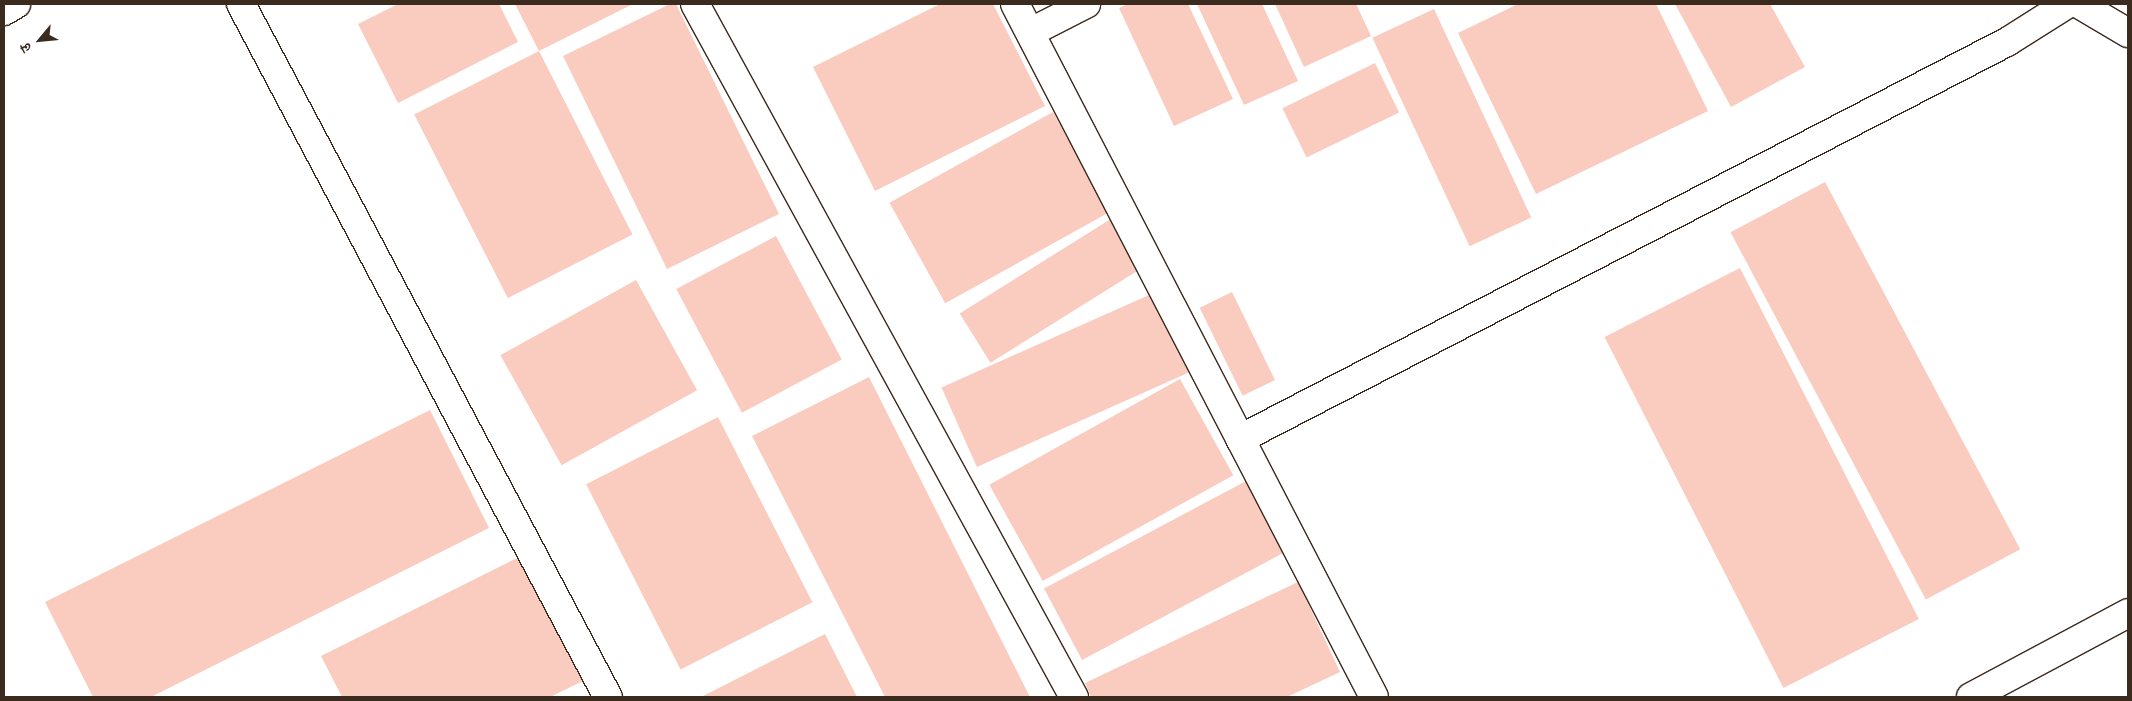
<!DOCTYPE html>
<meta charset="utf-8">
<style>
body{margin:0}
#map{position:relative;width:2132px;height:701px;overflow:hidden;background:#fff;font-family:Dekko,"Playpen Sans Deva",sans-serif}
div>[style]{position:absolute}
.building>*{inset:0;background:#facbbf;transform-origin:0 0}
.roads{filter:drop-shadow(1px 0 #3b2a1e) drop-shadow(-1px 0 #3b2a1e) drop-shadow(0 1px #3b2a1e) drop-shadow(0 -1px #3b2a1e)}
.street>*{height:28px;margin:-14px;padding:0 14px;transform-origin:14px;border-radius:14px;background:#fff}
span{translate:-50% -50%;white-space:nowrap;text-align:center;line-height:1.15;-webkit-text-stroke:5px #fff;paint-order:stroke}
.frame{position:absolute;inset:0;border:5px solid #3b2a1e;pointer-events:none}
.north{position:absolute;left:15px;top:15px;width:50px;height:50px;-webkit-text-stroke:4px #fff;paint-order:stroke;rotate:242deg;font-size:14px;font-weight:700;line-height:20px;text-align:center;color:#3b2a1e}
.north::after{content:'';display:block;margin:auto;width:18px;height:22px;background:#3b2a1e;clip-path:polygon(50% 0,100% 100%,50% 72%,0 100%)}
</style>
<div id="map">
<div class="building">
<div style="clip-path:polygon(398px 4px,499px 4px,518px 42px,398px 103px,358px 24px)"></div>
<div style="clip-path:polygon(515px 4px,633px 4px,539px 51px)"></div>
<div style="clip-path:polygon(670px 4px,676px 4px,779px 214px,667px 269px,563px 56px)"></div>
<div style="clip-path:polygon(940px 4px,993px 4px,1045px 106px,875px 191px,813px 67px)"></div>
<div style="clip-path:polygon(1128px 4px,1188px 4px,1233px 99px,1174px 126px,1119px 8px)"></div>
<div style="clip-path:polygon(1197px 4px,1262px 4px,1298px 81px,1244px 105px)"></div>
<div style="clip-path:polygon(1275px 4px,1356px 4px,1371px 36px,1304px 67px)"></div>
<div style="clip-path:polygon(1518px 4px,1656px 4px,1708px 111px,1536px 194px,1458px 33px)"></div>
<div style="clip-path:polygon(1675px 4px,1770px 4px,1805px 67px,1731px 107px)"></div>
<div style="left:1434px;top:9px;width:230px;height:68px;rotate:65deg"></div>
<div style="left:539px;top:51px;width:206px;height:140px;rotate:63deg"></div>
<div style="left:1375px;top:63px;width:55px;height:103px;rotate:64deg"></div>
<div style="left:1053px;top:112px;width:115px;height:187px;rotate:61deg"></div>
<div style="left:1825px;top:182px;width:416px;height:107px;rotate:62deg"></div>
<div style="left:1114px;top:217px;width:58px;height:182px;rotate:58deg"></div>
<div style="left:776px;top:236px;width:140px;height:113px;rotate:62deg"></div>
<div style="left:1740px;top:268px;width:394px;height:152px;rotate:63deg"></div>
<div style="left:636px;top:280px;width:126px;height:155px;rotate:61deg"></div>
<div style="left:1158px;top:291px;width:87px;height:237px;rotate:66deg"></div>
<div style="left:1232px;top:292px;width:98px;height:36px;rotate:64deg"></div>
<div style="clip-path:polygon(869px 377px,1030px 697px,885px 697px,752px 436px)"></div>
<div style="left:1180px;top:379px;width:110px;height:218px;rotate:61deg"></div>
<div style="clip-path:polygon(430px 410px,489px 528px,151px 697px,93px 697px,45px 602px)"></div>
<div style="left:718px;top:417px;width:208px;height:148px;rotate:63deg"></div>
<div style="left:1248px;top:480px;width:81px;height:231px;rotate:62deg"></div>
<div style="clip-path:polygon(523px 555px,585px 680px,550px 697px,342px 697px,321px 656px)"></div>
<div style="clip-path:polygon(1298px 582px,1340px 672px,1287px 697px,1091px 697px,1085px 683px)"></div>
<div style="clip-path:polygon(825px 634px,857px 697px,701px 697px)"></div>
</div>
<div class="roads">
<div class="street">
<div style="left:241px;top:4px;width:784px;rotate:62.1deg"></div>
<div style="left:695px;top:4px;width:790px;rotate:61.33deg"></div>
<div style="left:1015px;top:4px;width:780px;rotate:62.61deg"></div>
<div style="left:2079px;top:4px;width:57px;rotate:30.6deg"></div>
<div style="left:4px;top:11px;width:14px;rotate:-30deg"></div>
<div style="left:1031px;top:32px;width:62px;rotate:-27deg"></div>
<div style="left:1240px;top:439px;width:864px;rotate:-27.37deg"></div>
<div style="left:2007px;top:42px;width:71px;rotate:-32.3deg"></div>
<div style="left:1971px;top:697px;width:178px;rotate:-28.1deg"></div>
</div>
</div>
<div class="frame"></div>
<div class="north">उ</div>
</div>
